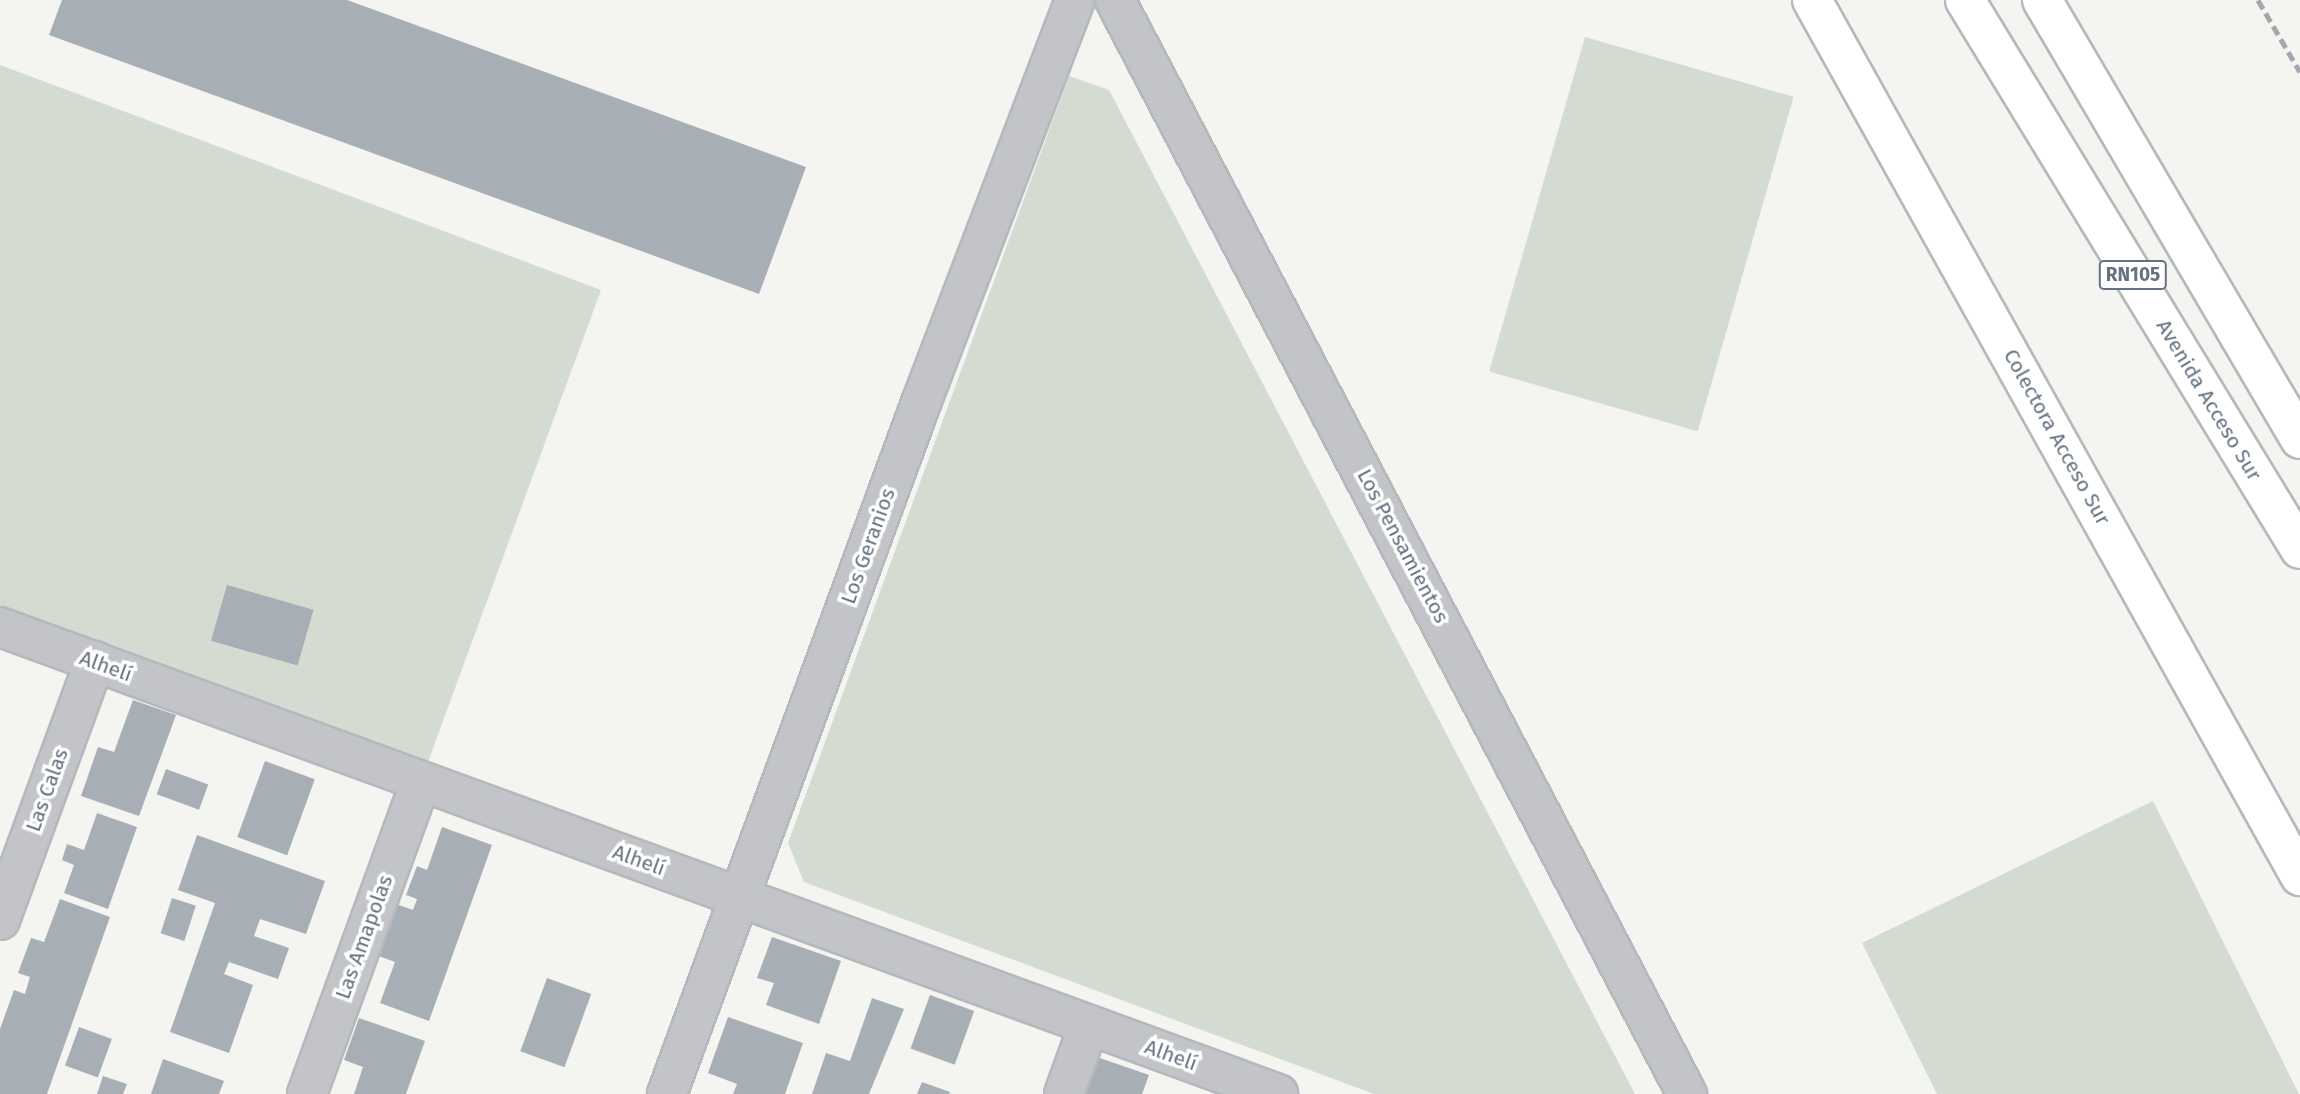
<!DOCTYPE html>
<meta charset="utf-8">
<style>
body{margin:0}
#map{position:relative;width:2300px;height:1094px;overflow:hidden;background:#f4f4f0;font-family:"Fira Sans",sans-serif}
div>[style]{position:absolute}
.green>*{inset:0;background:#d4dbd1;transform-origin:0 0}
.building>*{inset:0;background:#a8aeb5;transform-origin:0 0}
.roads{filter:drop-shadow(2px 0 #b5b8bc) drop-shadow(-2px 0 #b5b8bc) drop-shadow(0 2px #b5b8bc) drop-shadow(0 -2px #b5b8bc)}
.minor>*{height:38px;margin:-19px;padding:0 19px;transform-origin:19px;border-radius:19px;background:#c2c4c8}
.major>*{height:38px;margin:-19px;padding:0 19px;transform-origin:19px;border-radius:19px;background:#fff}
.highway>*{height:38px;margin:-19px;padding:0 19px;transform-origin:19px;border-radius:19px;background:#fff}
.rail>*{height:5px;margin-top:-2.5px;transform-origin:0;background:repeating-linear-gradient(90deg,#a2a7ad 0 10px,transparent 0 15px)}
span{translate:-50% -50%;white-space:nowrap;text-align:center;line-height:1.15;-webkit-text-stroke:7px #fff;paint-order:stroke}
.shield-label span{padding:2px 5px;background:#fff;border:2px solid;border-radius:5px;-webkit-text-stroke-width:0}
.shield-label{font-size:19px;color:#647181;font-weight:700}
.street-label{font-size:21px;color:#647181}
</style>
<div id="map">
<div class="green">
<div style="left:1585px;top:37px;width:217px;height:348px;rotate:16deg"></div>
<div style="clip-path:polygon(0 65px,601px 290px,421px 781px,0 627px)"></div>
<div style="clip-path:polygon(1069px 76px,1109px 90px,1635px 1094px,1374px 1094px,804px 882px,788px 843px)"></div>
<div style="clip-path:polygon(2153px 801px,2299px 1094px,1937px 1094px,1862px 943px)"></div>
</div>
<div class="building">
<div style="clip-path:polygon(62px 0,347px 0,806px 167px,759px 294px,49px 35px)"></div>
<div style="left:227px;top:585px;width:90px;height:58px;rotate:16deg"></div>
<div style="clip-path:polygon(133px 700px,176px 715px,139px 816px,81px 796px,98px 747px,114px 752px)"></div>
<div style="left:265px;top:761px;width:53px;height:81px;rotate:20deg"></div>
<div style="left:166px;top:769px;width:45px;height:27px;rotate:20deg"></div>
<div style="clip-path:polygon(97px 813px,137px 827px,108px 909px,64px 893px,74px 865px,62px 860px,67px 844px,84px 850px)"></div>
<div style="clip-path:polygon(442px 827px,492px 845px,429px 1021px,380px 1003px,395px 962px,365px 951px,396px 904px,413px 910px,417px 899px,406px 895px,417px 866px,427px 870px)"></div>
<div style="clip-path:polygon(197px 835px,325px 881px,306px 934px,260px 919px,254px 936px,289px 948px,278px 979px,229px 962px,224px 974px,253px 985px,229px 1053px,170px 1032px,215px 903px,178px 890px)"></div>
<div style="left:172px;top:898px;width:25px;height:37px;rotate:18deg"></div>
<div style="clip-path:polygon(60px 899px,110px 917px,47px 1094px,0 1094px,0 1029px,14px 990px,25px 994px,30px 977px,18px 973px,31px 938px,44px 942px)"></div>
<div style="clip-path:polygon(772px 937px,841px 961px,819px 1024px,766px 1005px,774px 983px,757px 978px)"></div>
<div style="left:547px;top:978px;width:47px;height:78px;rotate:20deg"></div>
<div style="left:930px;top:995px;width:47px;height:57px;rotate:20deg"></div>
<div style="clip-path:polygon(872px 998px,904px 1009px,869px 1094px,812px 1094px,826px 1053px,850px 1061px)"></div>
<div style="clip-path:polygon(728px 1017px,803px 1043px,785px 1094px,733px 1094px,737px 1084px,708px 1073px)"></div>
<div style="clip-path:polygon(359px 1018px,425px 1041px,406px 1094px,354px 1094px,363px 1067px,344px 1060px)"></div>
<div style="left:79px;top:1027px;width:35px;height:41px;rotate:20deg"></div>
<div style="clip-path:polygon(1094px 1056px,1149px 1075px,1142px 1094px,1080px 1094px)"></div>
<div style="clip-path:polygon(163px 1059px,224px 1081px,219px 1094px,151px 1094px)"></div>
<div style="clip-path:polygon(103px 1076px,127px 1084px,123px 1094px,97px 1094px)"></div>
<div style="clip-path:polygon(922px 1082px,950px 1092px,949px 1094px,917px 1094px)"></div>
</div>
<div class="roads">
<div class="minor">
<div style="left:1115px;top:0;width:1235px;rotate:62.4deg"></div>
<div style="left:0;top:627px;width:1361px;rotate:20.07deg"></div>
<div style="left:0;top:920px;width:276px;rotate:-69.9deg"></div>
<div style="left:307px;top:1094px;width:333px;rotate:-70deg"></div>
<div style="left:667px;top:1094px;width:736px;rotate:-69.82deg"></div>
<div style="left:921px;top:403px;width:431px;rotate:-69.1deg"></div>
<div style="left:1064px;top:1094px;width:73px;rotate:-70.1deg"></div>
</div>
<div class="major">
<div style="left:1812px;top:0;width:1003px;rotate:60.88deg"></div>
</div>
<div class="highway">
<div style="left:1965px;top:0;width:643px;rotate:58.61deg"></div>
<div style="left:2042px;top:0;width:509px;rotate:59.56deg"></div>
</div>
</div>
<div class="rail">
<div style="left:2258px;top:0;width:83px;rotate:59.7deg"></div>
</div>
<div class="shield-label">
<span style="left:2133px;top:275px">RN105</span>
</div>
<div class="street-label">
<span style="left:2209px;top:400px;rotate:59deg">Avenida Acceso Sur</span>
<span style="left:2057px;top:437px;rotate:61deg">Colectora Acceso Sur</span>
<span style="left:868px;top:546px;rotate:-70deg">Los Geranios</span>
<span style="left:1403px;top:546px;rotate:62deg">Los Pensamientos</span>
<span style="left:106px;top:666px;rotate:20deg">Alhelí</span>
<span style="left:47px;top:790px;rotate:-70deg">Las Calas</span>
<span style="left:639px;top:860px;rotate:20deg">Alhelí</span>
<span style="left:364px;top:937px;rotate:-70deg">Las Amapolas</span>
<span style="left:1171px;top:1055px;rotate:20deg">Alhelí</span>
</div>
</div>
